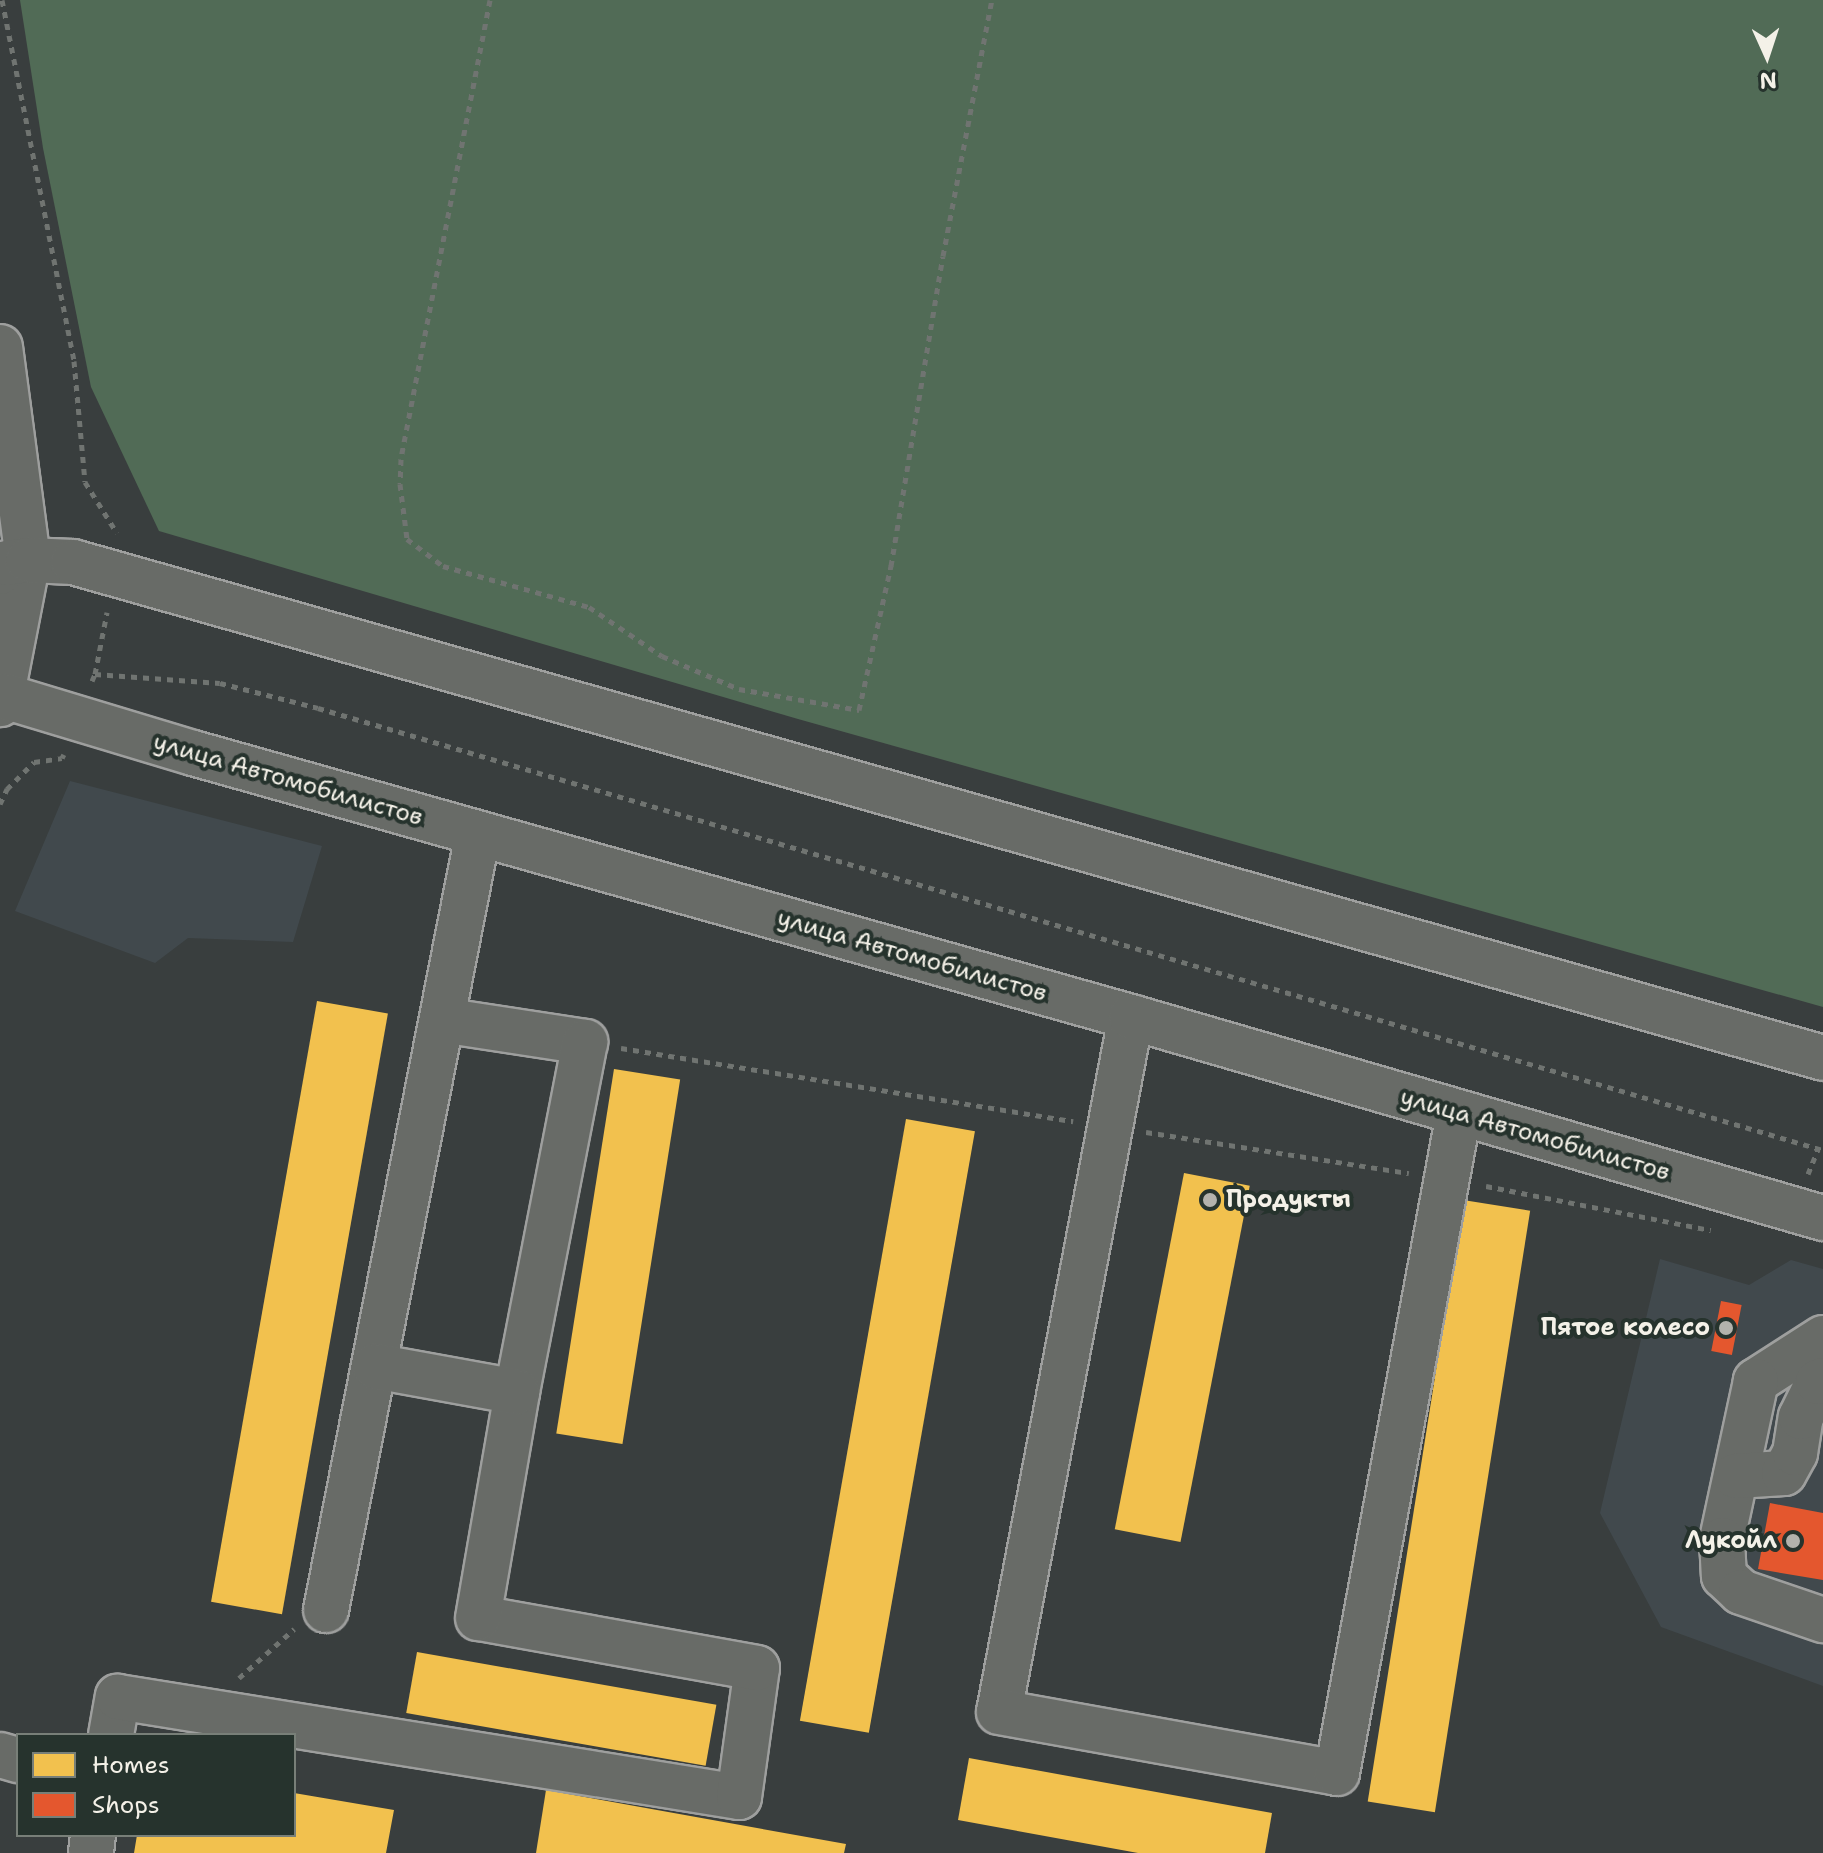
<!DOCTYPE html>
<meta charset="utf-8">
<style>
body{margin:0}
#map{position:relative;width:1823px;height:1853px;overflow:hidden;background:#393e3e;font-family:"Shantell Sans",sans-serif}
div>[style]{position:absolute}
.built>*{inset:0;background:#41494d}
.green>*{inset:0;background:#516b56}
.homes>*{inset:0;background:#f2c14e;transform-origin:0 0}
.shops>*{inset:0;background:#e4572e;transform-origin:0 0}
.path>*{height:5px;margin-top:-2.5px;transform-origin:0;background:repeating-linear-gradient(90deg,#707471 0 6px,transparent 0 12px)}
.roads{filter:drop-shadow(2px 0 #9e9f9e) drop-shadow(-2px 0 #9e9f9e) drop-shadow(0 2px #9e9f9e) drop-shadow(0 -2px #9e9f9e)}
.minor>*{height:44px;margin:-22px;padding:0 22px;transform-origin:22px;border-radius:22px;background:#686b67}
.major>*{height:44px;margin:-22px;padding:0 22px;transform-origin:22px;border-radius:22px;background:#686b67}
.dots>*{width:22px;height:22px;translate:-50% -50%;box-sizing:border-box;border:4px solid #26332d;border-radius:50%}
span{translate:-50% -50%;white-space:nowrap;text-align:center;line-height:1.15;-webkit-text-stroke:8px #26332d;paint-order:stroke}
.street-label{font-size:24px;color:#f4f1e8}
.poi-label{font-size:24px;color:#f4f1e8;font-weight:700}
.left{translate:0 -50%;text-align:left}
.right{translate:-100% -50%;text-align:right}
.legend{position:absolute;left:16px;top:1733px;width:280px;height:104px;box-sizing:border-box;background:#26332d;border:2px solid #787f78;margin:0;padding:10px 14px;list-style:none;font-size:24px;color:#f4f1e8}
.legend li{display:flex;align-items:center;gap:16px;height:40px}
.legend b{width:40px;border:2px solid #787f78}
.north{position:absolute;left:1727px;top:16px;width:80px;height:80px;-webkit-text-stroke:6px #26332d;paint-order:stroke;rotate:177deg;font-size:22px;font-weight:700;line-height:32px;text-align:center;color:#f4f1e8}
.north::after{content:'';display:block;margin:auto;width:28px;height:36px;background:#f4f1e8;clip-path:polygon(50% 0,100% 100%,50% 72%,0 100%)}
</style>
<div id="map">
<div class="built">
<div style="clip-path:polygon(70px 781px,322px 846px,293px 942px,188px 938px,155px 963px,15px 911px)"></div>
<div style="clip-path:polygon(1660px 1259px,1749px 1285px,1791px 1260px,1823px 1269px,1823px 1686px,1661px 1627px,1600px 1513px)"></div>
</div>
<div class="green">
<div style="clip-path:polygon(20px 0,1823px 0,1823px 1007px,798px 719px,159px 531px,91px 387px,43px 148px)"></div>
</div>
<div class="homes">
<div style="left:317px;top:1001px;width:72px;height:610px;rotate:10deg"></div>
<div style="left:614px;top:1069px;width:67px;height:369px;rotate:9deg"></div>
<div style="left:906px;top:1119px;width:70px;height:611px;rotate:10deg"></div>
<div style="left:1184px;top:1173px;width:67px;height:363px;rotate:11deg"></div>
<div style="left:1463px;top:1200px;width:68px;height:609px;rotate:9deg"></div>
<div style="left:417px;top:1652px;width:304px;height:62px;rotate:10deg"></div>
<div style="clip-path:polygon(969px 1758px,1272px 1813px,1265px 1853px,1138px 1853px,958px 1820px)"></div>
<div style="clip-path:polygon(546px 1790px,846px 1844px,844px 1853px,536px 1853px)"></div>
<div style="clip-path:polygon(294px 1793px,394px 1810px,386px 1853px,134px 1853px,137px 1835px,294px 1835px)"></div>
</div>
<div class="shops">
<div style="left:1721px;top:1301px;width:21px;height:51px;rotate:11deg"></div>
<div style="clip-path:polygon(1770px 1503px,1823px 1513px,1823px 1580px,1758px 1569px)"></div>
</div>
<div class="path">
<div style="left:2px;top:0;width:368px;rotate:78.7deg"></div>
<div style="left:74px;top:361px;width:121px;rotate:84.8deg"></div>
<div style="left:85px;top:482px;width:60px;rotate:57.9deg"></div>
<div style="left:490px;top:0;width:468px;rotate:101deg"></div>
<div style="left:401px;top:459px;width:25px;rotate:92deg"></div>
<div style="left:400px;top:484px;width:55px;rotate:82.7deg"></div>
<div style="left:407px;top:539px;width:45px;rotate:36.9deg"></div>
<div style="left:443px;top:566px;width:152px;rotate:15.7deg"></div>
<div style="left:589px;top:607px;width:88px;rotate:33.9deg"></div>
<div style="left:662px;top:656px;width:84px;rotate:23.2deg"></div>
<div style="left:739px;top:689px;width:122px;rotate:9.9deg"></div>
<div style="left:859px;top:710px;width:148px;rotate:-77.5deg"></div>
<div style="left:891px;top:566px;width:314px;rotate:-80.5deg"></div>
<div style="left:943px;top:256px;width:261px;rotate:-79.2deg"></div>
<div style="left:95px;top:674px;width:63px;rotate:-79deg"></div>
<div style="left:92px;top:681px;width:8px;rotate:-67deg"></div>
<div style="left:95px;top:674px;width:125px;rotate:4.1deg"></div>
<div style="left:220px;top:683px;width:101px;rotate:14.3deg"></div>
<div style="left:318px;top:708px;width:1569px;rotate:16.37deg"></div>
<div style="left:0;top:804px;width:17px;rotate:-65deg"></div>
<div style="left:7px;top:789px;width:38px;rotate:-45deg"></div>
<div style="left:34px;top:762px;width:28px;rotate:-8deg"></div>
<div style="left:62px;top:758px;width:4px;rotate:-63deg"></div>
<div style="left:621px;top:1048px;width:458px;rotate:9.2deg"></div>
<div style="left:1146px;top:1132px;width:266px;rotate:8.9deg"></div>
<div style="left:1808px;top:1174px;width:27px;rotate:-68deg"></div>
<div style="left:1486px;top:1186px;width:229px;rotate:11.1deg"></div>
<div style="left:239px;top:1678px;width:74px;rotate:-41.7deg"></div>
</div>
<div class="roads">
<div class="minor">
<div style="left:1131px;top:1017px;width:707px;rotate:100.75deg"></div>
<div style="left:999px;top:1712px;width:343px;rotate:10.2deg"></div>
<div style="left:1337px;top:1773px;width:671px;rotate:-79.53deg"></div>
<div style="left:442px;top:1020px;width:145px;rotate:8.7deg"></div>
<div style="left:585px;top:1042px;width:357px;rotate:101deg"></div>
<div style="left:1823px;top:1338px;width:80px;rotate:147.3deg"></div>
<div style="left:1756px;top:1381px;width:163px;rotate:102.1deg"></div>
<div style="left:1722px;top:1540px;width:36px;rotate:87deg"></div>
<div style="left:1724px;top:1576px;width:23px;rotate:43deg"></div>
<div style="left:1741px;top:1592px;width:87px;rotate:18.9deg"></div>
<div style="left:1736px;top:1476px;width:48px;rotate:-3.6deg"></div>
<div style="left:1784px;top:1473px;width:23px;rotate:-61deg"></div>
<div style="left:1795px;top:1453px;width:36px;rotate:-81deg"></div>
<div style="left:1801px;top:1417px;width:39px;rotate:-64deg"></div>
<div style="left:1818px;top:1382px;width:5px;rotate:-22deg"></div>
<div style="left:326px;top:1610px;width:791px;rotate:-78.92deg"></div>
<div style="left:111px;top:1735px;width:39px;rotate:-80deg"></div>
<div style="left:118px;top:1697px;width:629px;rotate:9.15deg"></div>
<div style="left:739px;top:1797px;width:130px;rotate:-82.1deg"></div>
<div style="left:757px;top:1668px;width:283px;rotate:-169.8deg"></div>
<div style="left:478px;top:1618px;width:229px;rotate:-80.2deg"></div>
<div style="left:517px;top:1392px;width:145px;rotate:-169.7deg"></div>
<div style="left:0;top:1755px;width:19px;rotate:16deg"></div>
<div style="left:91px;top:1853px;width:18px;rotate:-84deg"></div>
</div>
<div class="major">
<div style="left:0;top:347px;width:215px;rotate:82.5deg"></div>
<div style="left:28px;top:560px;width:147px;rotate:101deg"></div>
<div style="left:0;top:572px;width:11px;rotate:-52deg"></div>
<div style="left:7px;top:563px;width:21px;rotate:-8deg"></div>
<div style="left:28px;top:560px;width:45px;rotate:2.5deg"></div>
<div style="left:73px;top:562px;width:1819px;rotate:15.82deg"></div>
<div style="left:4px;top:696px;width:197px;rotate:16.8deg"></div>
<div style="left:193px;top:753px;width:974px;rotate:15.72deg"></div>
<div style="left:1131px;top:1017px;width:721px;rotate:16.2deg"></div>
</div>
</div>
<div class="dots">
<div style="left:1210px;top:1200px;background:#b3b2ac"></div>
<div style="left:1726px;top:1328px;background:#b3b2ac"></div>
<div style="left:1793px;top:1541px;background:#b3b2ac"></div>
</div>
<div class="street-label">
<span style="left:288px;top:780px;rotate:16deg">улица Автомобилистов</span>
<span style="left:912px;top:956px;rotate:16deg">улица Автомобилистов</span>
<span style="left:1535px;top:1135px;rotate:16deg">улица Автомобилистов</span>
</div>
<div class="poi-label">
<span class="left" style="left:1226px;top:1200px">Продукты</span>
<span class="right" style="left:1710px;top:1328px">Пятое колесо</span>
<span class="right" style="left:1777px;top:1541px">Лукойл</span>
</div>
<ul class="legend">
<li><b style="height:22px;background:#f2c14e"></b>Homes</li>
<li><b style="height:22px;background:#e4572e"></b>Shops</li>
</ul>
<div class="north">N</div>
</div>
